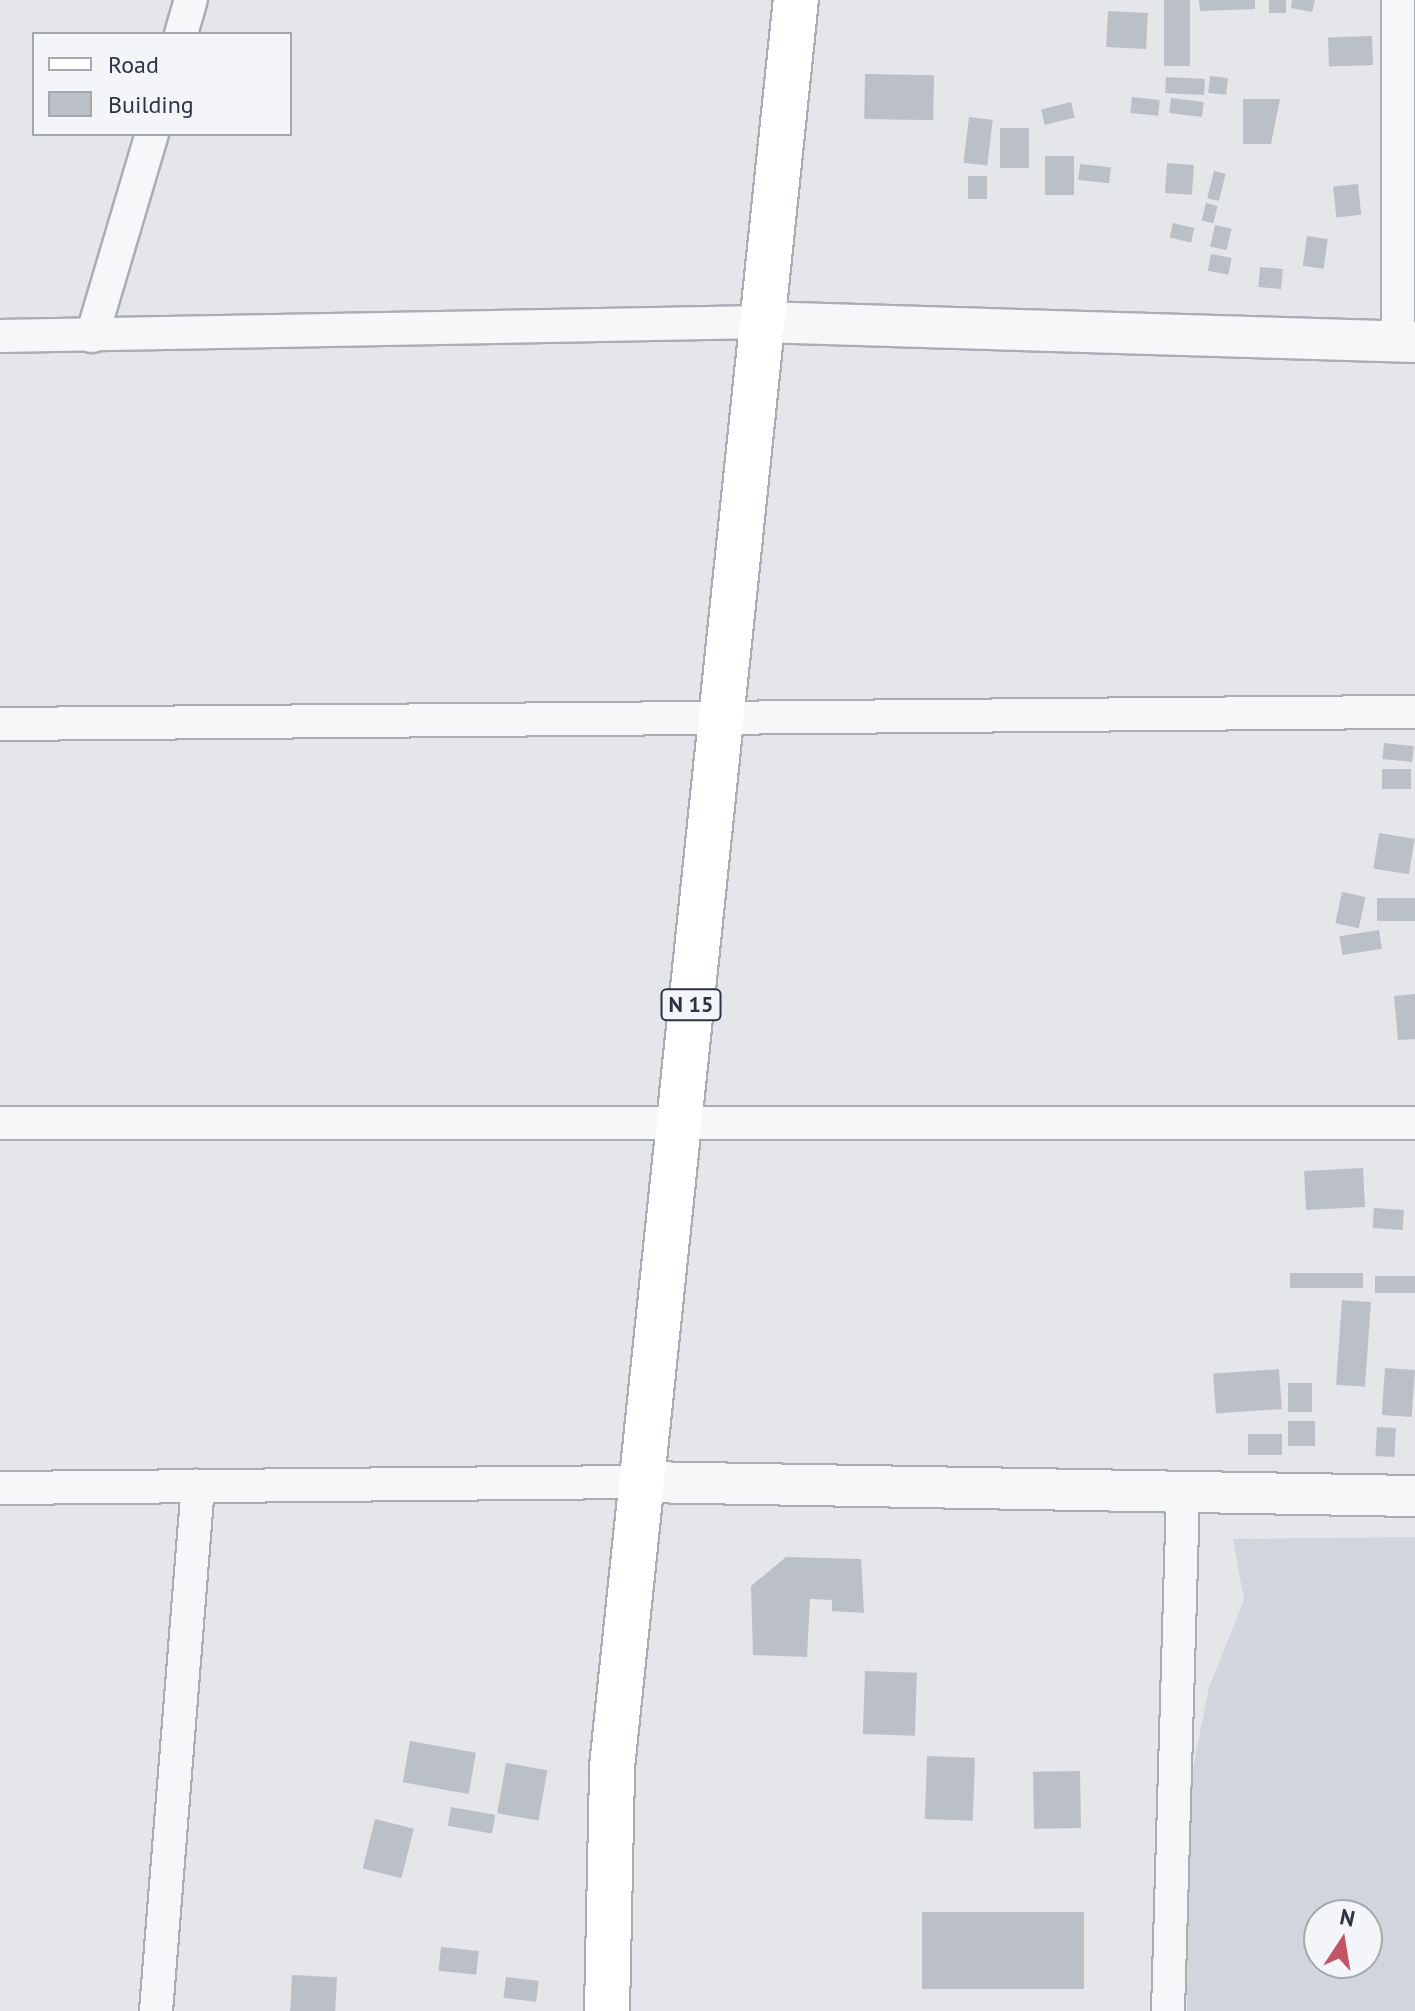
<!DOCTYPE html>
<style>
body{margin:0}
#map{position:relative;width:1415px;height:2011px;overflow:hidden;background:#e4e6ea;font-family:"PT Sans",sans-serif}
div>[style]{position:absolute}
.built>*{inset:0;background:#d2d5dc}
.building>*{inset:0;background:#bbc0c7;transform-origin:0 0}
.roads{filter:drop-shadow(2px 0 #a9adb4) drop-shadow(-2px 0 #a9adb4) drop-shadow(0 2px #a9adb4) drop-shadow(0 -2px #a9adb4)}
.minor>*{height:32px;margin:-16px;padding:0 16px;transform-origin:16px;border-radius:16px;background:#f6f7f9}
.tertiary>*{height:40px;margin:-20px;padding:0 20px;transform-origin:20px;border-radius:20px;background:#f6f7f9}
.primary>*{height:44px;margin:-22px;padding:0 22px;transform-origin:22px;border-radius:22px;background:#fff}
span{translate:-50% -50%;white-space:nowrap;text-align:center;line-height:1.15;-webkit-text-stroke:6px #f3f5f8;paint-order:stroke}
.shield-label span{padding:2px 6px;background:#f3f5f8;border:2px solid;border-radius:6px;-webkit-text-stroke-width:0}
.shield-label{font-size:22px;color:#2d3441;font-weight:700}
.legend{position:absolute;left:32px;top:32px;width:260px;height:104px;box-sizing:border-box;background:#f3f5f8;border:2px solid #a4a8af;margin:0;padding:10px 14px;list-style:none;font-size:24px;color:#2d3441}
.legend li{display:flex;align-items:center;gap:16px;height:40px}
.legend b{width:40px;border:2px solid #a4a8af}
.north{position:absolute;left:1303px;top:1899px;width:80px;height:80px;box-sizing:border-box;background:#f3f5f8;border:2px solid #a4a8af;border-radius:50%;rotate:12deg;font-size:22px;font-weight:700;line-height:32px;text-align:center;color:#2d3441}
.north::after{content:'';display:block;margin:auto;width:28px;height:36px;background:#c25667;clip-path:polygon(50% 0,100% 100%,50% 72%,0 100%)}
</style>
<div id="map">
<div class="built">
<div style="clip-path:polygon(evenodd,1415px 1537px,1415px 2011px,1187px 2011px,1188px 1793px,1209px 1687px,1244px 1600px,1233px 1539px,1415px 1537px,1319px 1915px,1367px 1915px,1367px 1963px,1319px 1963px,1319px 1915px)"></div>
</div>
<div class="building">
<div style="left:1164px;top:0;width:26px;height:66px"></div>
<div style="clip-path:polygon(1199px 0,1255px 0,1255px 9px,1200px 11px)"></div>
<div style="left:1269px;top:0;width:17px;height:13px"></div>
<div style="clip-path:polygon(1292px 0,1315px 0,1312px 12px,1291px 8px)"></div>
<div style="left:1108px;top:11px;width:40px;height:36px;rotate:3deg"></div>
<div style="left:1372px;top:36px;width:29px;height:44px;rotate:88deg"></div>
<div style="left:865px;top:74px;width:69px;height:45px;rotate:1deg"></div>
<div style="left:1210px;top:76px;width:18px;height:17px;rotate:6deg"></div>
<div style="left:1166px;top:77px;width:39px;height:16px;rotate:3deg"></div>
<div style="left:1132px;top:97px;width:28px;height:16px;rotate:6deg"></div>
<div style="left:1171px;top:98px;width:33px;height:15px;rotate:7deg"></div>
<div style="clip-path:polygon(1243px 99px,1280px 99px,1271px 144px,1243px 144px)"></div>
<div style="left:1071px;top:102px;width:16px;height:31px;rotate:76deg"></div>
<div style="left:969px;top:117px;width:24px;height:46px;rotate:7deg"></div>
<div style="left:1000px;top:128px;width:29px;height:40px"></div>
<div style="left:1045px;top:156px;width:29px;height:39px"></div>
<div style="left:1167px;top:163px;width:27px;height:30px;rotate:4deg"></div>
<div style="left:1080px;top:164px;width:31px;height:16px;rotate:6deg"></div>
<div style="left:1214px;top:171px;width:12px;height:28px;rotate:14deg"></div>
<div style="left:968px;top:176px;width:19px;height:23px"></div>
<div style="left:1358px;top:184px;width:31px;height:25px;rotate:84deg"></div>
<div style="left:1206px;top:203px;width:12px;height:18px;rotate:14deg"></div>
<div style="left:1173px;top:223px;width:22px;height:15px;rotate:13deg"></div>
<div style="left:1215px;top:225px;width:17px;height:22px;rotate:13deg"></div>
<div style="left:1307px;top:236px;width:21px;height:30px;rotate:8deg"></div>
<div style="left:1211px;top:254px;width:21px;height:17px;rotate:11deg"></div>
<div style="left:1260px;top:267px;width:23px;height:20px;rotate:5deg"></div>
<div style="left:1384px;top:743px;width:30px;height:16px;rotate:6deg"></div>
<div style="left:1382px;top:769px;width:29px;height:20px"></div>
<div style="left:1379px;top:833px;width:36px;height:36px;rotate:9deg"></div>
<div style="left:1342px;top:892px;width:24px;height:32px;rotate:12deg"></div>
<div style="left:1415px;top:898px;width:23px;height:38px;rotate:90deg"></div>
<div style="left:1379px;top:930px;width:19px;height:40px;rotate:81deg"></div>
<div style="clip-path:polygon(1415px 994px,1415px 1039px,1398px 1040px,1394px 996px)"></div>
<div style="left:1363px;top:1168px;width:39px;height:59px;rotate:87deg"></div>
<div style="left:1374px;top:1208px;width:30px;height:20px;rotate:4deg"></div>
<div style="left:1290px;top:1273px;width:73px;height:15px"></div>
<div style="left:1415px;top:1276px;width:17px;height:40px;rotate:90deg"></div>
<div style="left:1342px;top:1300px;width:29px;height:85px;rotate:4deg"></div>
<div style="left:1385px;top:1368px;width:30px;height:47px;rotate:4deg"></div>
<div style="left:1279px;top:1369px;width:40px;height:66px;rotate:86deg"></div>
<div style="left:1288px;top:1383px;width:24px;height:29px"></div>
<div style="left:1288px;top:1421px;width:27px;height:25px"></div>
<div style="left:1377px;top:1427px;width:19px;height:29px;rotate:3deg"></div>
<div style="left:1248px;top:1434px;width:34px;height:21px"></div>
<div style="clip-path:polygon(786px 1557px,861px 1559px,864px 1613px,832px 1611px,832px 1600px,810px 1599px,807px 1657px,753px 1655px,751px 1586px)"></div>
<div style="left:865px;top:1671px;width:52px;height:63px;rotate:2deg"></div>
<div style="left:410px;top:1741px;width:67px;height:42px;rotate:10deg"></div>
<div style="left:927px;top:1756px;width:48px;height:63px;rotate:2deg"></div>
<div style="left:506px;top:1763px;width:42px;height:51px;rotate:10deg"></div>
<div style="left:1080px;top:1771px;width:57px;height:47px;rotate:89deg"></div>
<div style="left:451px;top:1807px;width:45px;height:19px;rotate:10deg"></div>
<div style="left:375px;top:1819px;width:40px;height:51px;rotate:14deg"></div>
<div style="left:922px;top:1912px;width:162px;height:77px"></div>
<div style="left:441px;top:1947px;width:38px;height:24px;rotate:6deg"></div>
<div style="left:292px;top:1975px;width:45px;height:36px;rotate:3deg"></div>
<div style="left:506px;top:1977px;width:33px;height:21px;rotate:7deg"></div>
</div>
<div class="roads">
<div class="minor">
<div style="left:1398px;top:0;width:343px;rotate:90deg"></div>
<div style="left:181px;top:34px;width:35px;rotate:-74deg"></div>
<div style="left:0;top:336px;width:761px;rotate:-1.05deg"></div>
<div style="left:92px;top:336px;width:211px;rotate:-73.5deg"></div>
<div style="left:0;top:724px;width:1415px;rotate:-0.49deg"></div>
<div style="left:0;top:1123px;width:1415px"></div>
<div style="left:0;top:1488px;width:642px;rotate:-0.54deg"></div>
<div style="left:156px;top:2011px;width:527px;rotate:-85.43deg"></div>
<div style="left:1168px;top:2011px;width:517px;rotate:-88.34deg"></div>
</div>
<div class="tertiary">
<div style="left:761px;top:322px;width:654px;rotate:1.75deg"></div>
<div style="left:642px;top:1482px;width:773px;rotate:1.04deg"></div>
</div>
<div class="primary">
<div style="left:607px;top:2011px;width:244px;rotate:-88.8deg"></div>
<div style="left:612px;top:1767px;width:1777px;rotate:-84.06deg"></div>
</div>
</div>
<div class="shield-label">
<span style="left:691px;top:1005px">N 15</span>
</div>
<ul class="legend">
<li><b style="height:10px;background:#fff"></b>Road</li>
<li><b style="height:22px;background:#bbc0c7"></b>Building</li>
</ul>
<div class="north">N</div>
</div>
